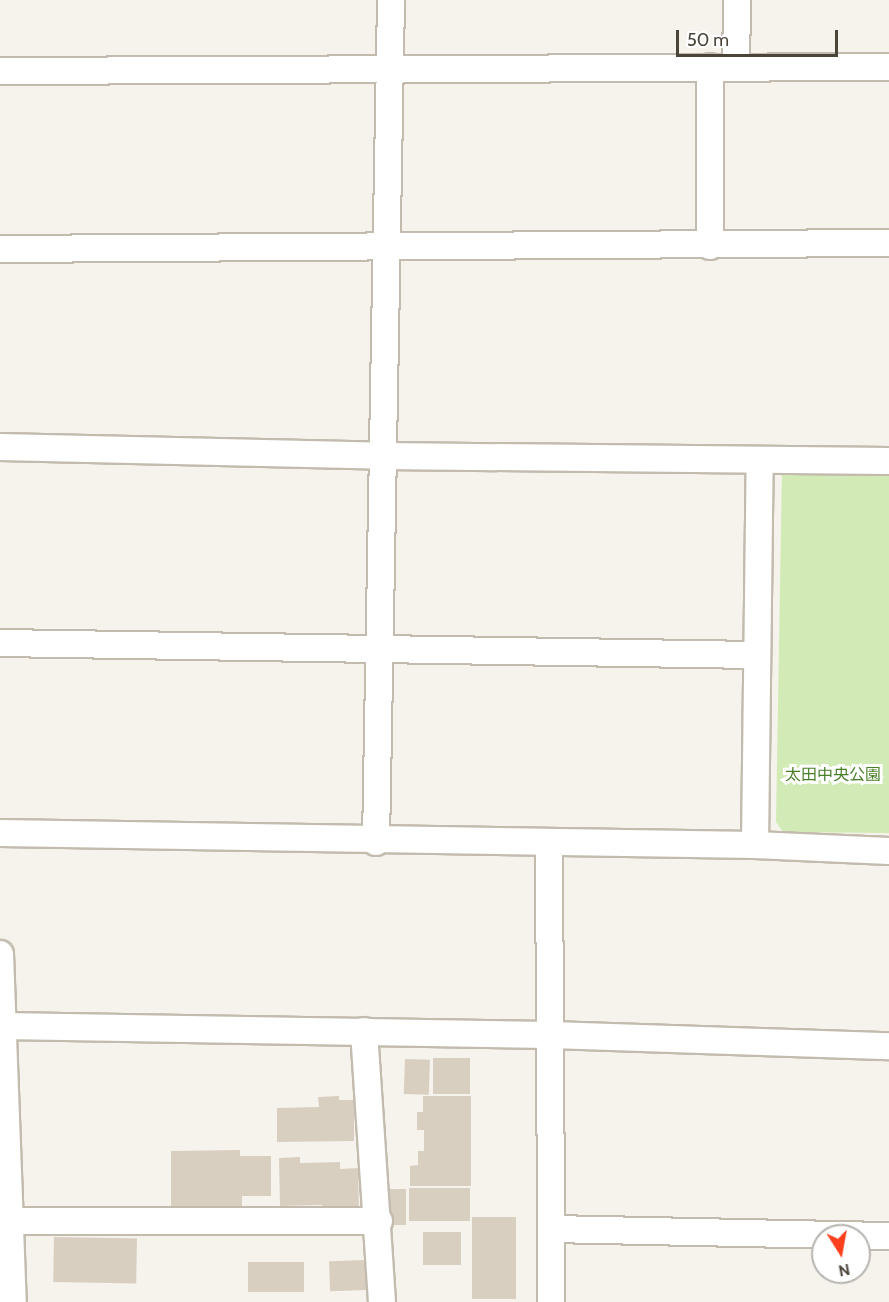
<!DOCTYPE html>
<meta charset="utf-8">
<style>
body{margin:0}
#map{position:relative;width:889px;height:1302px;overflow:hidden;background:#f6f3ec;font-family:Cabin,"Noto Sans JP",sans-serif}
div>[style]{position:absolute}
.green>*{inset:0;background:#d2eab5}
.building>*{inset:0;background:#d8cfc1;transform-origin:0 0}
.roads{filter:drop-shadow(2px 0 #c2bbae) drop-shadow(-2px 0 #c2bbae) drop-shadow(0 2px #c2bbae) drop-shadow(0 -2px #c2bbae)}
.minor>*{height:26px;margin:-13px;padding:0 13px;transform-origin:13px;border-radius:13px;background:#fff}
span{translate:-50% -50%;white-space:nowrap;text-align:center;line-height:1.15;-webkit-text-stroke:6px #fff;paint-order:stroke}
.park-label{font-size:16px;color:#4a7f2a}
.north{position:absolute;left:811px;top:1224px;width:60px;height:60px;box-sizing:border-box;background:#fff;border:2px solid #b7b4b0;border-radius:50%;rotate:169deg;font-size:16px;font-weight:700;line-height:24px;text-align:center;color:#4b4439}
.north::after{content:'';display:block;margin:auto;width:21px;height:27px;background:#fc3f1d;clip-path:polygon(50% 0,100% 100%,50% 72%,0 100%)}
.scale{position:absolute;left:676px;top:30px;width:162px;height:27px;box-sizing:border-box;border:3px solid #4b4439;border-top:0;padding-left:8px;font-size:18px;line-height:21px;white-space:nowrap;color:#4b4439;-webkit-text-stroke:4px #fff;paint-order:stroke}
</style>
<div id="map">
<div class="green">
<div style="clip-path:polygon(782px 469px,889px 472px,889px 833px,783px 832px,776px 822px)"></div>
</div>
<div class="building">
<div style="left:433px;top:1058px;width:37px;height:36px"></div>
<div style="left:405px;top:1059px;width:25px;height:35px;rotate:2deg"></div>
<div style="clip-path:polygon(339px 1096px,339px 1100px,354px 1100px,354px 1141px,277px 1142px,277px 1108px,319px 1107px,318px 1097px)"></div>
<div style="clip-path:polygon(423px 1096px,471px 1096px,471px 1186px,410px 1186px,410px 1166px,418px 1165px,418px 1151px,424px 1151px,424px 1130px,417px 1130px,417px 1112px,423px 1112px)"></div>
<div style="clip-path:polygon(240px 1150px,240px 1156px,271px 1156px,271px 1196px,242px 1196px,242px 1206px,171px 1207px,171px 1151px)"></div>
<div style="clip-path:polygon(300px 1157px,300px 1163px,340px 1162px,340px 1169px,358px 1168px,359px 1211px,322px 1211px,322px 1205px,280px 1206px,279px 1158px)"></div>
<div style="left:409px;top:1188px;width:61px;height:33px"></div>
<div style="left:389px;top:1189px;width:17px;height:36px"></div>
<div style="left:472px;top:1217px;width:44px;height:82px"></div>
<div style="left:461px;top:1232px;width:33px;height:38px;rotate:90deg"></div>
<div style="left:54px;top:1237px;width:83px;height:45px;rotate:1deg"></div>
<div style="left:366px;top:1260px;width:30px;height:37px;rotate:88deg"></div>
<div style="left:248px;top:1262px;width:56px;height:30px"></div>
</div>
<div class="roads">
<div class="minor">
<div style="left:736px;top:67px;width:67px;rotate:-89.1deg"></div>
<div style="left:0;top:71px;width:889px;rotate:-0.26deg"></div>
<div style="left:710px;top:246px;width:179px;rotate:-90deg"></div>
<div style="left:0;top:249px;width:889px;rotate:-0.39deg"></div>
<div style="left:0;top:447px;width:384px;rotate:1.3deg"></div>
<div style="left:384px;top:456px;width:505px;rotate:0.57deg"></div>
<div style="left:0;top:643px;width:757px;rotate:0.91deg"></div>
<div style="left:0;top:833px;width:755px;rotate:0.91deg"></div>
<div style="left:755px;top:845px;width:134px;rotate:2.6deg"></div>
<div style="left:376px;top:842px;width:842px;rotate:-88.98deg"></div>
<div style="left:549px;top:844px;width:458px;rotate:89.7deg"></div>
<div style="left:755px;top:845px;width:385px;rotate:-89.3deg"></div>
<div style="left:0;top:954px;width:348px;rotate:87.9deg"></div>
<div style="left:4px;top:1026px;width:547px;rotate:0.94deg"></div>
<div style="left:551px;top:1035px;width:338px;rotate:1.9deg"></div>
<div style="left:364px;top:1031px;width:272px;rotate:86.2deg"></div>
<div style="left:0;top:1221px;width:379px"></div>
<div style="left:551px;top:1229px;width:338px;rotate:1.2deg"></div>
</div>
</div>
<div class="park-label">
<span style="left:833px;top:775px">太田中央公園</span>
</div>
<div class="north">N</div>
<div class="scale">50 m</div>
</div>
